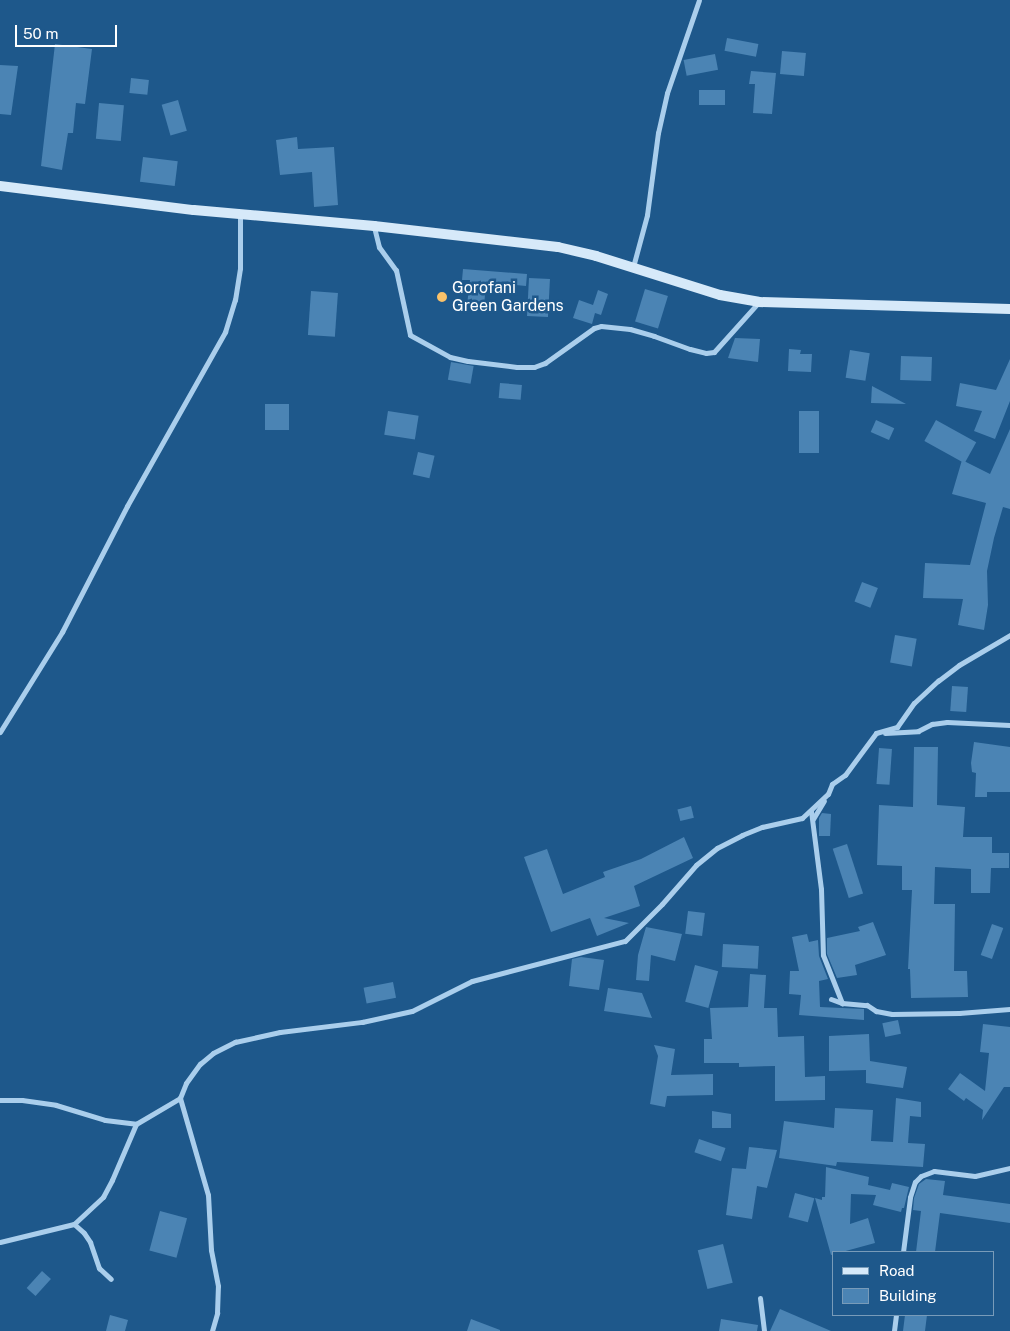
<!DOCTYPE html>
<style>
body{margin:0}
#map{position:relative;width:1010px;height:1331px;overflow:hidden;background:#1e588b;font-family:"Public Sans",sans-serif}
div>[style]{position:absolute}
.building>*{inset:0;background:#4b84b4;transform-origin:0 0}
.street>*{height:5px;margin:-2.5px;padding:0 2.5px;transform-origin:2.5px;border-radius:2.5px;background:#aaceec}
.secondary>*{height:10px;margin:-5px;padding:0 5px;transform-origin:5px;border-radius:5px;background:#d6e9f9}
.dots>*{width:14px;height:14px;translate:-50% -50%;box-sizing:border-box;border:2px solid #1e588b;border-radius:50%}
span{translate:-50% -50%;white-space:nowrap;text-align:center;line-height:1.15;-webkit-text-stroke:5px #1e588b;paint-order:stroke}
.poi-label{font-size:16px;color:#fff}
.left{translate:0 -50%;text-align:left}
.legend{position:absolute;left:832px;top:1251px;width:162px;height:65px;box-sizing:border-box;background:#1e588b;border:1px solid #789bb9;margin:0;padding:6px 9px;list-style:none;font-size:15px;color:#fff}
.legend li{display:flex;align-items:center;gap:10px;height:25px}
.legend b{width:25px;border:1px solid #789bb9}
.scale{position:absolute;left:15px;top:25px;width:102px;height:22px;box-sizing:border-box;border:2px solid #fff;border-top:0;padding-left:6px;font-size:15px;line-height:18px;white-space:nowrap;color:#fff;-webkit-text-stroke:4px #1e588b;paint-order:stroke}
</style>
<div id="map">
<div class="building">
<div style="left:727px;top:38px;width:32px;height:13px;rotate:11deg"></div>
<div style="clip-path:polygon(55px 44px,92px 49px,85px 104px,76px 103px,73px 133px,68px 133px,62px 170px,41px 166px)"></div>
<div style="left:782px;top:51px;width:24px;height:23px;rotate:5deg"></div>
<div style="left:715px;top:54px;width:16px;height:32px;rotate:79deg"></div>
<div style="clip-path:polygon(0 65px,18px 66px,11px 115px,0 114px)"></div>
<div style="clip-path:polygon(751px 71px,776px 73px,772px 114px,753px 113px,755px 84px,749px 84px)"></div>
<div style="left:131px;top:78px;width:18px;height:15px;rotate:6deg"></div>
<div style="left:699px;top:90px;width:26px;height:15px"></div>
<div style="left:178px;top:100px;width:32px;height:17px;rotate:74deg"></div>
<div style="left:99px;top:103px;width:25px;height:36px;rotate:5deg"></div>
<div style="clip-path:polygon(297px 137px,298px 149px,334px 147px,338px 205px,314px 207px,312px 172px,280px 175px,276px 140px)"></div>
<div style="left:143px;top:157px;width:35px;height:25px;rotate:7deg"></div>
<div style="clip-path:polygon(463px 269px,527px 274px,526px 286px,486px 282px,484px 307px,467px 305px,470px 280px,462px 280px)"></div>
<div style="left:529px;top:278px;width:21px;height:38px;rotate:3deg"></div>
<div style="left:645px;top:289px;width:24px;height:34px;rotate:17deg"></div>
<div style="clip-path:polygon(598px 290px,608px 294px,601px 315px,595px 313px,592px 324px,573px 318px,579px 300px,593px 305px)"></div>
<div style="left:311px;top:291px;width:27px;height:44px;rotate:4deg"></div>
<div style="clip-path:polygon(735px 338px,760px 339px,758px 362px,728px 358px)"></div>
<div style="clip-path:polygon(789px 349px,801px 350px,800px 354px,812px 354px,811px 372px,788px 371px)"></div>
<div style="left:850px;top:350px;width:20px;height:28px;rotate:9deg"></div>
<div style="left:901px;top:356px;width:31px;height:24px;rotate:2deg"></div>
<div style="clip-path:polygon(1010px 359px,1010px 401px,995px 439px,974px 431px,982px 411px,956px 406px,960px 383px,996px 390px)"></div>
<div style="left:451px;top:362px;width:23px;height:18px;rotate:10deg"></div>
<div style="left:500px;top:383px;width:22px;height:15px;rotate:5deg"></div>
<div style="clip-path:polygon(872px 386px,906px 404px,871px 403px)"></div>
<div style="left:265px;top:404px;width:24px;height:26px"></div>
<div style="left:388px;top:411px;width:31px;height:24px;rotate:9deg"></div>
<div style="left:799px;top:411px;width:20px;height:42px"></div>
<div style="left:876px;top:420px;width:20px;height:13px;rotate:24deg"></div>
<div style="left:936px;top:420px;width:46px;height:24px;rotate:29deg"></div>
<div style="clip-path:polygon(1010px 429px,1010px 509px,1003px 507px,994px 538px,987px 571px,988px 605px,984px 630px,958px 625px,963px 599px,923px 598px,925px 563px,970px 565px,986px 503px,952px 494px,962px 460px,990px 474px)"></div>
<div style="left:418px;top:452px;width:17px;height:23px;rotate:13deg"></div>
<div style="left:862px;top:582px;width:17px;height:21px;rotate:21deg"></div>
<div style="left:895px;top:635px;width:22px;height:28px;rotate:10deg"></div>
<div style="left:952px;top:686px;width:16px;height:25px;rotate:4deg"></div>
<div style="clip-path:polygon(974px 742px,1010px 747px,1010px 792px,987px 792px,987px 797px,975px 797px,976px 773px,972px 772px,971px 763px)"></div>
<div style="clip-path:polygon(914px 747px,938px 747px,937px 805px,965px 807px,963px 837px,992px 837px,992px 853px,1009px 853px,1009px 868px,991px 868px,990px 893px,971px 893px,971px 869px,935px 867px,934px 904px,955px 904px,954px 971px,967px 971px,968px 997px,911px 998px,910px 969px,908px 969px,912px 890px,902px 890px,902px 866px,877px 865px,879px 805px,913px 807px)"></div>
<div style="left:879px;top:748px;width:13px;height:36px;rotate:4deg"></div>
<div style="left:691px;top:806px;width:12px;height:14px;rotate:76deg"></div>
<div style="clip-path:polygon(822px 813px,831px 814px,830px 836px,819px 836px,819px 818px)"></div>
<div style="clip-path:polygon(684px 837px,693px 858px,634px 886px,640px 906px,604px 918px,629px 923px,597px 936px,590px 918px,551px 932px,524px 857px,547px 849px,563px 894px,605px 877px,603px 872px,641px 859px)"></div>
<div style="left:847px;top:844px;width:52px;height:15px;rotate:72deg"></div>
<div style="left:688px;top:911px;width:17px;height:23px;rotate:7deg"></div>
<div style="clip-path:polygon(873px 922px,886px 955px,855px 965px,857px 975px,837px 978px,827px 954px,827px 938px,860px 931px,858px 927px)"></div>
<div style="left:992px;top:924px;width:12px;height:33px;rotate:20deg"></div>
<div style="clip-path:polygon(646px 927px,682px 934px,675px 961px,651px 955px,649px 981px,636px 980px,638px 955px)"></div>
<div style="clip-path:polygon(807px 934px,809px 942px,818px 940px,819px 956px,828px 979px,819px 981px,820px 1007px,864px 1009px,864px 1020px,799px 1015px,801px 995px,789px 994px,790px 971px,799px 971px,792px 937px)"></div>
<div style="left:723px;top:944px;width:36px;height:23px;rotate:3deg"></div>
<div style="clip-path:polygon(581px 957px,604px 960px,599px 990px,569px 986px,572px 959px)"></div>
<div style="left:695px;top:965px;width:24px;height:38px;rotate:15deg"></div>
<div style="clip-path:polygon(750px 974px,766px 975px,764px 1008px,777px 1008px,778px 1037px,804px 1036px,805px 1077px,825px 1076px,825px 1100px,775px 1101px,775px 1066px,739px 1067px,739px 1063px,704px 1063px,704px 1039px,712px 1039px,710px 1008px,748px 1007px)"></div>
<div style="left:393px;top:982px;width:16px;height:30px;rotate:79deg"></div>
<div style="clip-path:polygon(608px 988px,642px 993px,652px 1018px,604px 1011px)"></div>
<div style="left:898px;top:1020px;width:14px;height:16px;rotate:78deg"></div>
<div style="clip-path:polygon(983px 1024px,1010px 1027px,1010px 1087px,1004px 1087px,982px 1120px,983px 1110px,966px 1098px,964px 1101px,948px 1089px,960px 1073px,985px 1091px,989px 1053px,980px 1052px)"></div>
<div style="clip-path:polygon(869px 1034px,870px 1061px,907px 1067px,903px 1088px,866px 1083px,866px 1070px,829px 1071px,829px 1036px)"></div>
<div style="clip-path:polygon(654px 1045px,675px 1049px,671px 1075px,713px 1074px,713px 1095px,667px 1096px,665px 1107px,650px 1104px,658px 1056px)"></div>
<div style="clip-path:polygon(896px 1098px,921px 1102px,921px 1117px,910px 1116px,908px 1143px,925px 1144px,923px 1167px,837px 1162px,836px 1166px,779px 1158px,784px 1121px,834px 1128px,835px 1108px,873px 1110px,871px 1141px,893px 1142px)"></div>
<div style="clip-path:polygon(712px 1111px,731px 1114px,731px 1128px,712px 1128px)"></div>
<div style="left:699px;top:1139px;width:28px;height:14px;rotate:19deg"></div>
<div style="clip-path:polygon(749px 1147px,777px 1150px,767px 1188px,757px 1186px,752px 1219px,726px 1215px,732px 1168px,746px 1169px)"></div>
<div style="clip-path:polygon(826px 1167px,869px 1177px,868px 1185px,890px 1190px,892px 1183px,909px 1187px,904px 1208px,902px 1208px,901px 1212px,873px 1205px,876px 1195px,851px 1194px,850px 1224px,868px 1218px,875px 1243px,831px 1255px,815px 1198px,822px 1200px,822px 1197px,825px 1197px)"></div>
<div style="clip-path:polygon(926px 1179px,945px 1181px,943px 1195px,1010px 1204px,1010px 1223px,940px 1213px,935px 1252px,916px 1252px,921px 1211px,913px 1210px,914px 1198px,919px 1184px)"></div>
<div style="left:795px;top:1193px;width:20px;height:25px;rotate:15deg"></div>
<div style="left:160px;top:1211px;width:28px;height:41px;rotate:15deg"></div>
<div style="left:723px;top:1244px;width:40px;height:26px;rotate:76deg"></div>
<div style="left:42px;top:1271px;width:12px;height:23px;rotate:42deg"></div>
<div style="clip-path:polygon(780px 1309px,831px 1331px,770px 1331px)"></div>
<div style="clip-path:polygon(110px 1315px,128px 1320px,125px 1331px,106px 1331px)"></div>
<div style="clip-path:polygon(905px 1315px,927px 1315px,925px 1331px,903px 1331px)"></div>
<div style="clip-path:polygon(471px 1319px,500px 1330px,500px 1331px,467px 1331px)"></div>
<div style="clip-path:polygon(721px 1319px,758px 1325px,757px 1331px,719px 1331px)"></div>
</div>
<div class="street">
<div style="left:374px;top:227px;width:21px;rotate:76deg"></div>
<div style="left:379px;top:247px;width:29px;rotate:54deg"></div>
<div style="left:396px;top:270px;width:66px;rotate:77.8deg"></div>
<div style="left:410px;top:335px;width:46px;rotate:28.8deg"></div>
<div style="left:450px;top:357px;width:18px;rotate:13deg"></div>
<div style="left:468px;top:361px;width:49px;rotate:7deg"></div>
<div style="left:517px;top:367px;width:17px"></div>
<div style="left:534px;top:367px;width:12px;rotate:-20deg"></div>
<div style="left:545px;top:363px;width:60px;rotate:-35.5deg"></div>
<div style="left:594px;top:328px;width:7px;rotate:-16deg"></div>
<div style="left:601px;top:326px;width:29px;rotate:6deg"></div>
<div style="left:630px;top:329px;width:25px;rotate:16deg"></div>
<div style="left:654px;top:336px;width:38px;rotate:20deg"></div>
<div style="left:690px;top:349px;width:16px;rotate:14deg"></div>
<div style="left:706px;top:353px;width:8px;rotate:-7deg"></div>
<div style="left:714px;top:352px;width:66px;rotate:-48.1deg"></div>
<div style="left:633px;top:267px;width:54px;rotate:-74.9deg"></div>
<div style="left:647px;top:215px;width:83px;rotate:-82.4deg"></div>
<div style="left:658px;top:133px;width:41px;rotate:-77.3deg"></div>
<div style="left:667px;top:93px;width:98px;rotate:-71deg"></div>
<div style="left:0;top:732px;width:118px;rotate:-58.2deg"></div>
<div style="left:62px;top:632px;width:142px;rotate:-62.7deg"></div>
<div style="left:127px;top:506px;width:200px;rotate:-60.6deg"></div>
<div style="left:225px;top:332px;width:34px;rotate:-73deg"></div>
<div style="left:235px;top:300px;width:32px;rotate:-81deg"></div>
<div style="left:240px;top:268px;width:53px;rotate:-90deg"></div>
<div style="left:885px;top:733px;width:33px;rotate:-3deg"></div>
<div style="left:918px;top:731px;width:16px;rotate:-27deg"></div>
<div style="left:932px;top:724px;width:15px;rotate:-8deg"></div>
<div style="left:947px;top:722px;width:63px;rotate:2.7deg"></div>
<div style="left:811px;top:811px;width:79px;rotate:82.7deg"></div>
<div style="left:821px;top:889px;width:66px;rotate:88.3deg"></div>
<div style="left:823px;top:955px;width:52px;rotate:68.4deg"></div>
<div style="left:813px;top:819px;width:21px;rotate:-59deg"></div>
<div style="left:831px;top:999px;width:12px;rotate:20deg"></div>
<div style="left:842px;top:1003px;width:25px;rotate:5deg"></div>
<div style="left:867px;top:1005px;width:11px;rotate:34deg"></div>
<div style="left:876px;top:1011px;width:16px;rotate:11deg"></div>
<div style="left:892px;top:1014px;width:67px;rotate:-0.9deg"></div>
<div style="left:959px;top:1013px;width:51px;rotate:-4.5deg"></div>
<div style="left:0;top:1100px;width:22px"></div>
<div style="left:22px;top:1100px;width:34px;rotate:8deg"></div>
<div style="left:56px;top:1105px;width:51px;rotate:17deg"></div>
<div style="left:105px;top:1120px;width:31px;rotate:7deg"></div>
<div style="left:136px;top:1124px;width:51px;rotate:-30.6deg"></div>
<div style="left:74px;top:1224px;width:40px;rotate:-43deg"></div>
<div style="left:103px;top:1197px;width:19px;rotate:-62deg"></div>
<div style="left:112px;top:1180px;width:61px;rotate:-66.8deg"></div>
<div style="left:0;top:1242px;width:76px;rotate:-13.7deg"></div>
<div style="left:74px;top:1224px;width:13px;rotate:42deg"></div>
<div style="left:84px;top:1233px;width:11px;rotate:56deg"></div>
<div style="left:90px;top:1242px;width:28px;rotate:71deg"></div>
<div style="left:99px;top:1268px;width:16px;rotate:43deg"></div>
<div style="left:903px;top:1252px;width:55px;rotate:-82.7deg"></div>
<div style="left:910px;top:1197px;width:16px;rotate:-72deg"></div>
<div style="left:915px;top:1182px;width:8px;rotate:-45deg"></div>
<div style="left:921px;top:1176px;width:14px;rotate:-21deg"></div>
<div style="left:934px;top:1171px;width:41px;rotate:7deg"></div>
<div style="left:975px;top:1176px;width:36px;rotate:-13deg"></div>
<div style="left:760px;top:1298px;width:33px;rotate:83deg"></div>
<div style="left:212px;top:1331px;width:19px;rotate:-74deg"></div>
<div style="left:217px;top:1313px;width:27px;rotate:-88deg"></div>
<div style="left:218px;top:1286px;width:37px;rotate:-101deg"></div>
<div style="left:211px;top:1250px;width:55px;rotate:-93.1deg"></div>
<div style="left:208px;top:1195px;width:101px;rotate:-106.1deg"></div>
<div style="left:180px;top:1098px;width:16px;rotate:-68deg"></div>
<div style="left:186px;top:1083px;width:24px;rotate:-54deg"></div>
<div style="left:200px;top:1064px;width:17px;rotate:-40deg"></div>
<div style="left:213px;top:1053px;width:25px;rotate:-27deg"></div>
<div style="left:235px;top:1042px;width:46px;rotate:-12.5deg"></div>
<div style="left:280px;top:1032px;width:83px;rotate:-7deg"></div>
<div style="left:362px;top:1022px;width:51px;rotate:-12.4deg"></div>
<div style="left:412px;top:1011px;width:67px;rotate:-26.6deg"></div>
<div style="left:472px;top:981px;width:158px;rotate:-14.7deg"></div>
<div style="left:625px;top:941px;width:52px;rotate:-45deg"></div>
<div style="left:662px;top:904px;width:52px;rotate:-48.9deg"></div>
<div style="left:696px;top:865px;width:27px;rotate:-39deg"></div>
<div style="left:717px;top:848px;width:28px;rotate:-27deg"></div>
<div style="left:742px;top:835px;width:22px;rotate:-22deg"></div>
<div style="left:762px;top:827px;width:41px;rotate:-12.7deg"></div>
<div style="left:802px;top:818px;width:35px;rotate:-43deg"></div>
<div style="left:828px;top:794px;width:11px;rotate:-68deg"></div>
<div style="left:832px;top:784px;width:16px;rotate:-35deg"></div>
<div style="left:845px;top:775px;width:52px;rotate:-53.6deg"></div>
<div style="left:876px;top:733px;width:22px;rotate:-16deg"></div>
<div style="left:897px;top:727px;width:29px;rotate:-55deg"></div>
<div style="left:914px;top:703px;width:33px;rotate:-43deg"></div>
<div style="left:938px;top:681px;width:26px;rotate:-37deg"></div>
<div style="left:959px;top:665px;width:59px;rotate:-30.5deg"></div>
<div style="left:894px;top:1331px;width:16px;rotate:-83deg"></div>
</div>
<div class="secondary">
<div style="left:0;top:186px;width:195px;rotate:7.1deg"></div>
<div style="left:194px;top:210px;width:181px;rotate:5.1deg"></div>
<div style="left:374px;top:226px;width:185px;rotate:6.5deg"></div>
<div style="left:558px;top:247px;width:39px;rotate:13deg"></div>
<div style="left:596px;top:256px;width:130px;rotate:17.5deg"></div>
<div style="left:720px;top:295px;width:39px;rotate:10deg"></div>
<div style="left:758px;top:302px;width:252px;rotate:1.6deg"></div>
</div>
<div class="dots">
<div style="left:442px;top:297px;background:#fac26a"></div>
</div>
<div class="poi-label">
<span class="left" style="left:452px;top:297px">Gorofani<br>Green Gardens</span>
</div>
<ul class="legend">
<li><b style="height:6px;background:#d6e9f9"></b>Road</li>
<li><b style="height:14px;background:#4b84b4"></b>Building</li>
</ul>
<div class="scale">50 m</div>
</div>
